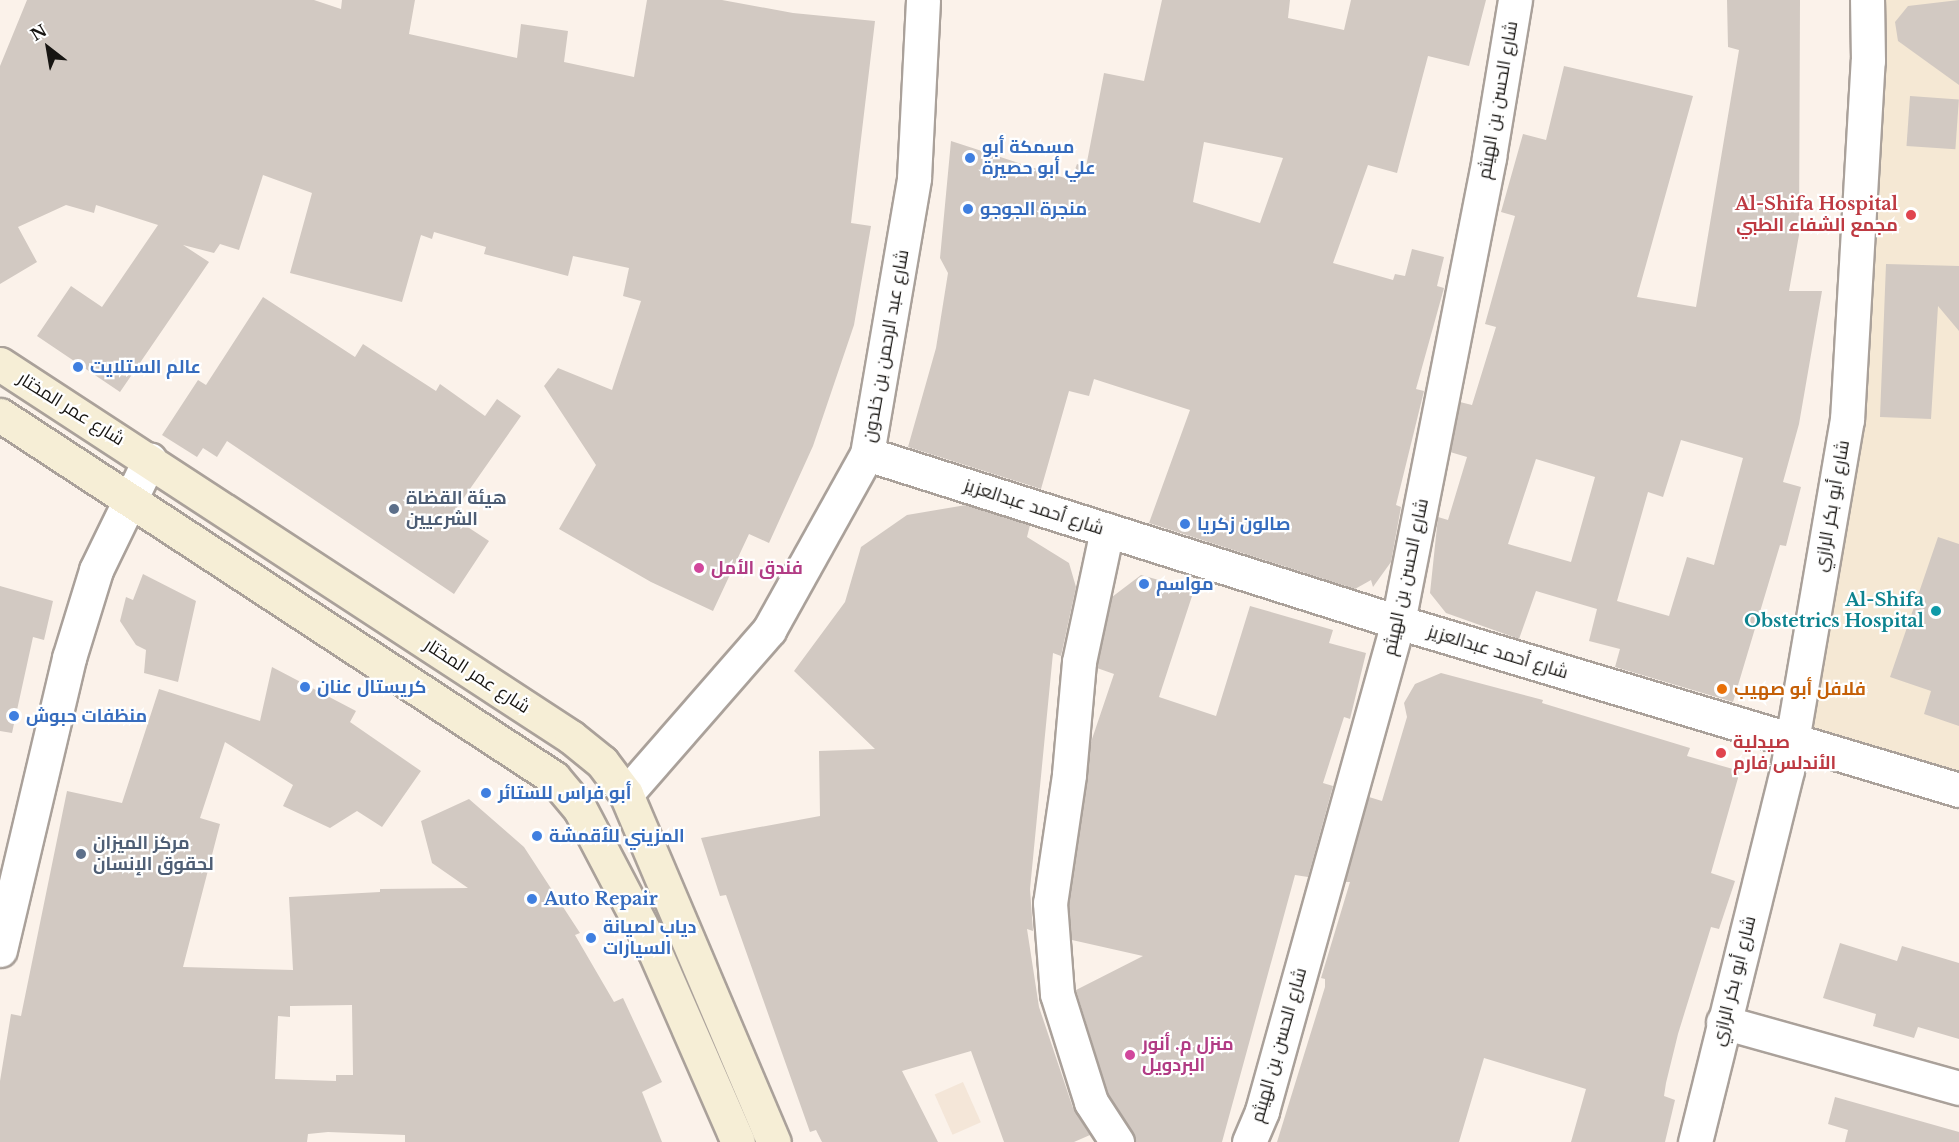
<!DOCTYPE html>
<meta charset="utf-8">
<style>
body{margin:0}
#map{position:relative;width:1959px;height:1142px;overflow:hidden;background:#fbf2ea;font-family:"Libre Baskerville",Cairo,serif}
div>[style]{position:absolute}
.built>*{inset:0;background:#f4e6d8;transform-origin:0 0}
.medical>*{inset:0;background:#f5e8d4}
.building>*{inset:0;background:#d2c9c2;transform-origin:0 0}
.roads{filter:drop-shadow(2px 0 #aaa19a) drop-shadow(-2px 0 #aaa19a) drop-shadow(0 2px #aaa19a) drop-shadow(0 -2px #aaa19a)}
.minor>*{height:33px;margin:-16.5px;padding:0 16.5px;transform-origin:16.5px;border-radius:16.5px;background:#fff}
.secondary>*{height:33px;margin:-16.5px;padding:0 16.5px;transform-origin:16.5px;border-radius:16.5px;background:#f6eed6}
.dots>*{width:16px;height:16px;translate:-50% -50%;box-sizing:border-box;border:3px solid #fff;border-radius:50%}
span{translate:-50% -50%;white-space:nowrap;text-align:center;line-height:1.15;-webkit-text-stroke:4.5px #fff;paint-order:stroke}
.street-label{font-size:18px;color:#171512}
.shop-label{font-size:18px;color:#366cbe;font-weight:700}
.left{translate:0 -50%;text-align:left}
.health-label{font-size:18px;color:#be3a42;font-weight:700}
.right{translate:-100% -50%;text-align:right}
.service-label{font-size:18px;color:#4e5e75;font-weight:700}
.hotel-label{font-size:18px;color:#b23c85;font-weight:700}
.culture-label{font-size:18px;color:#0d838f;font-weight:700}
.food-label{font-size:18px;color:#c56008;font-weight:700}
.north{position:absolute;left:18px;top:18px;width:60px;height:60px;-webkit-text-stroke:4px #fff;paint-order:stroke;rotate:329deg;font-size:16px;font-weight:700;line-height:24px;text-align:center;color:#171512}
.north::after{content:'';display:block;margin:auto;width:21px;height:27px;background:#171512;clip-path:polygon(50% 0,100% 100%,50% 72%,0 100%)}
</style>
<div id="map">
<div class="built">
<div style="left:963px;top:1082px;width:44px;height:31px;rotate:66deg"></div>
</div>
<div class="medical">
<div style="clip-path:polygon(1869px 0,1959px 0,1959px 774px,1810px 726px)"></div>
</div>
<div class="building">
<div style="clip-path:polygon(27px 0,314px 0,341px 9px,342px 0,415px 0,409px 34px,517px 58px,521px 24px,568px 31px,564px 62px,634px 77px,647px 0,722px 0,793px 13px,875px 21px,851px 223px,871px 226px,854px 325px,813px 446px,769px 543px,749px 534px,713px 611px,651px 582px,559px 529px,596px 465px,544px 386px,558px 368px,612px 390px,641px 301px,623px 296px,629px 268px,573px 256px,568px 276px,484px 254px,486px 247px,434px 232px,432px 239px,421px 235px,402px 302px,290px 273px,312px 193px,263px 175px,239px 250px,220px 244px,214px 253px,183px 245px,209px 262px,120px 392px,37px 336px,71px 286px,102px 307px,158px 225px,96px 205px,94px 213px,66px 205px,18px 227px,37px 262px,0 284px,0 66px)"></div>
<div style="clip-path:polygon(evenodd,1162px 0,1290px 0,1288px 18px,1344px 30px,1351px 0,1486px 0,1469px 66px,1428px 56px,1397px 173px,1368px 165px,1333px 263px,1393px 280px,1395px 274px,1405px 276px,1412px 249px,1444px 257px,1437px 286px,1444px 288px,1416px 389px,1424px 391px,1396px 505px,1401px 507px,1391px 562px,1373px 587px,1371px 580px,1355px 589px,1149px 523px,1190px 410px,1094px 379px,1089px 396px,1069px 391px,1041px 489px,908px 447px,936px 348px,948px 273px,940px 258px,951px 141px,1071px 180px,1077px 164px,1086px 167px,1104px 73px,1144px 81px,1162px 0,1204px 142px,1283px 158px,1260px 223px,1193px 202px,1204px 142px)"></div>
<div style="clip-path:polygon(evenodd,1727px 0,1800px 0,1799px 235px,1789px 291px,1822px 291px,1799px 424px,1783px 482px,1801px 487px,1786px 546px,1780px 545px,1733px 702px,1615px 667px,1620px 649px,1589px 641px,1597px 609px,1536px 591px,1519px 639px,1446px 613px,1430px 593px,1438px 517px,1448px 520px,1467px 457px,1450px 452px,1460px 402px,1472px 405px,1496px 327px,1485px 324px,1515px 216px,1501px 212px,1523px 134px,1546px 140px,1564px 66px,1693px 96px,1637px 297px,1696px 307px,1739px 50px,1728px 47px,1727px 0,1681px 440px,1743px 458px,1714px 565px,1687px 557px,1669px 616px,1617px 601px,1648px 492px,1663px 497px,1681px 440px,1727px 0,1536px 459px,1595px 477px,1571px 562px,1508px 544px,1536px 459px)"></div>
<div style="clip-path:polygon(1959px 0,1959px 85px,1898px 41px,1895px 22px,1908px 6px)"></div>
<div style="left:1910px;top:96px;width:49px;height:50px;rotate:4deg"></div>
<div style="clip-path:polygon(1886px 264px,1959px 266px,1959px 331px,1938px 306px,1931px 419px,1880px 417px)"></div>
<div style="clip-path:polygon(263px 297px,355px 357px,363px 344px,436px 391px,440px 384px,485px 416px,497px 399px,521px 416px,451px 516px,489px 541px,454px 594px,227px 441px,217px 457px,203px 448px,197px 457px,162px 435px,198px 380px,206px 385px)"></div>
<div style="clip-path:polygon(966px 505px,1030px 525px,1027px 537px,1069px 563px,1076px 587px,1061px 656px,1053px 653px,1030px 889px,1033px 931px,1027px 929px,1039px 1007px,1073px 1108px,1090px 1135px,1074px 1142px,1004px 1142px,971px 1051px,902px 1071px,938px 1142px,822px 1142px,816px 1130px,810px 1132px,726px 895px,720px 896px,701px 838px,820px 816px,819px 751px,875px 749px,794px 671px,845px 602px,861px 547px,907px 515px)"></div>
<div style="clip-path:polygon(1938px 537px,1959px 544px,1959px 726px,1924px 714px,1931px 691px,1890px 677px)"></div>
<div style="clip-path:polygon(143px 574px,196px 601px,178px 682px,144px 673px,146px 650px,136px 645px,120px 621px,126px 597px,133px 600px)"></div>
<div style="clip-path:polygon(1141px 575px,1194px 590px,1159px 697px,1216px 716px,1250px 606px,1333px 630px,1329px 643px,1366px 653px,1350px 719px,1344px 717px,1323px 783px,1333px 786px,1308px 877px,1295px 875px,1222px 1142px,1136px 1142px,1108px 1094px,1076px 990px,1143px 956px,1072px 940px,1069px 904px,1090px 745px,1114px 674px,1097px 668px,1112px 597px)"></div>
<div style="clip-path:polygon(0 586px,53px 601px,44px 640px,33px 637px,12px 733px,0 731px)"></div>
<div style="clip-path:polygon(evenodd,272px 667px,356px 711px,350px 722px,421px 771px,382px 827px,357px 811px,330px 828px,283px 806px,293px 785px,225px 742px,200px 818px,220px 824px,183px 967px,293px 970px,289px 897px,380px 892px,380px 889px,468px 888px,432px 863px,421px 821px,469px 799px,524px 847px,580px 933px,575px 935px,614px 1002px,623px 998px,662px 1082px,642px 1092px,662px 1142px,405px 1142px,405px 1135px,328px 1132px,308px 1134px,307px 1142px,0 1142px,0 1081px,11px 1014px,21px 1016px,67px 791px,122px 803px,159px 689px,260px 721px,272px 667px,352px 1005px,353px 1075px,336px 1075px,336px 1081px,275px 1079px,278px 1016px,290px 1017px,290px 1006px,352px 1005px)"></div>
<div style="clip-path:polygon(1441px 673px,1543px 700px,1542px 703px,1690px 748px,1687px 756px,1740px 771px,1711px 873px,1735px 881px,1719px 929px,1711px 927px,1678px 1034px,1666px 1083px,1664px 1096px,1675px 1100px,1665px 1142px,1571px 1142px,1586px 1089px,1484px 1058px,1459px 1142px,1277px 1142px,1325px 987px,1325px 979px,1321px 978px,1350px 882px,1345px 882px,1369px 797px,1382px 801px,1407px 717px,1404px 703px,1415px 684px)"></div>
<div style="clip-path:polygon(1840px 943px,1897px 961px,1902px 946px,1959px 963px,1959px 1039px,1918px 1027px,1914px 1038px,1873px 1026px,1876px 1014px,1823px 998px)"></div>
<div style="clip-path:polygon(1835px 1097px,1959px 1132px,1959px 1142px,1845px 1142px,1848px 1130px,1828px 1124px)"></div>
</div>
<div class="roads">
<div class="minor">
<div style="left:867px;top:454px;width:557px;rotate:17.56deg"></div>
<div style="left:1398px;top:622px;width:586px;rotate:16.67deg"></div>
<div style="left:1107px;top:530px;width:135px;rotate:102deg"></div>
<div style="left:1079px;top:662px;width:113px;rotate:95.1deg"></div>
<div style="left:1069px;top:775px;width:129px;rotate:98.4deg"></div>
<div style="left:1050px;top:903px;width:91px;rotate:85.6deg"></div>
<div style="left:1057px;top:994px;width:113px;rotate:72.5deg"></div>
<div style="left:1091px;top:1102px;width:48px;rotate:57deg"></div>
<div style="left:626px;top:794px;width:218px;rotate:-48.9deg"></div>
<div style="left:769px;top:630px;width:201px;rotate:-60.9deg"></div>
<div style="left:867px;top:454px;width:280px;rotate:-80.3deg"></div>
<div style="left:914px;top:178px;width:178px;rotate:-87.1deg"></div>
<div style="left:0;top:950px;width:300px;rotate:-76.7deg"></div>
<div style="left:69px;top:658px;width:92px;rotate:-72.9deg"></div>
<div style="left:96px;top:570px;width:123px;rotate:-64.1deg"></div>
<div style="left:1723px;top:1022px;width:245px;rotate:15.6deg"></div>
<div style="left:1249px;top:1142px;width:34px;rotate:-67deg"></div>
<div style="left:1262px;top:1111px;width:508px;rotate:-74.46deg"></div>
<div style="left:1398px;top:622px;width:474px;rotate:-78.9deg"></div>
<div style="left:1489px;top:157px;width:159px;rotate:-80.6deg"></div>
<div style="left:1695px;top:1142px;width:383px;rotate:-76.1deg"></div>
<div style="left:1787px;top:770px;width:355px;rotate:-80.3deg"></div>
<div style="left:1847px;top:420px;width:360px;rotate:-86.7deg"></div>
<div style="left:1868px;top:61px;width:61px;rotate:-90.9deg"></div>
</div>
<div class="secondary">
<div style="left:0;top:364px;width:682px;rotate:33.15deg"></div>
<div style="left:571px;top:737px;width:40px;rotate:39deg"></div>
<div style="left:602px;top:762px;width:40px;rotate:53deg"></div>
<div style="left:626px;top:794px;width:378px;rotate:67deg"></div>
<div style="left:0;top:415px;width:662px;rotate:33.23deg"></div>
<div style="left:554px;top:778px;width:40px;rotate:50deg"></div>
<div style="left:580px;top:809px;width:161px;rotate:62.3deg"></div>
<div style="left:655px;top:952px;width:207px;rotate:66.4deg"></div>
</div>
</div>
<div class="dots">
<div style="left:970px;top:158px;background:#3f7fe0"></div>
<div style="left:968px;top:209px;background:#3f7fe0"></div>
<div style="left:1911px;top:215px;background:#e0444e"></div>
<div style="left:78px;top:367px;background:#3f7fe0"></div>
<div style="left:394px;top:509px;background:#5c6f8a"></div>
<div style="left:1185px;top:524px;background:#3f7fe0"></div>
<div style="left:699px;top:568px;background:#d1479c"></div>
<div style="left:1144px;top:584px;background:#3f7fe0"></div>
<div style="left:1936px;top:611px;background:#0f9aa8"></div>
<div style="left:305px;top:687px;background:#3f7fe0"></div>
<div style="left:1722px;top:689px;background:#e8710a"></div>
<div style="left:14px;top:716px;background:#3f7fe0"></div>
<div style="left:1721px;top:753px;background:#e0444e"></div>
<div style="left:486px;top:793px;background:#3f7fe0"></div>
<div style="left:537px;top:836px;background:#3f7fe0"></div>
<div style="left:81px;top:854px;background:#5c6f8a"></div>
<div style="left:532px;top:899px;background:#3f7fe0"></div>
<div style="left:591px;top:938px;background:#3f7fe0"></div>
<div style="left:1130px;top:1055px;background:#d1479c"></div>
</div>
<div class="street-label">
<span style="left:1498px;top:100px;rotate:-80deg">شارع الحسن بن الهيثم</span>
<span style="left:886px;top:346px;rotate:-80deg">شارع عبد الرحمن بن خلدون</span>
<span style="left:71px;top:409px;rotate:32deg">شارع عمر المختار</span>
<span style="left:1832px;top:506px;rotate:-80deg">شارع أبو بكر الرازي</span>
<span style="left:1034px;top:507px;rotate:18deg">شارع أحمد عبدالعزيز</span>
<span style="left:1406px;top:577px;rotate:-78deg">شارع الحسن بن الهيثم</span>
<span style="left:1498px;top:652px;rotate:17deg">شارع أحمد عبدالعزيز</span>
<span style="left:477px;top:676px;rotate:33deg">شارع عمر المختار</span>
<span style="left:1734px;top:981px;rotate:-76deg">شارع أبو بكر الرازي</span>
<span style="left:1279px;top:1045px;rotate:-74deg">شارع الحسن بن الهيثم</span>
</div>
<div class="shop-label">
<span class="left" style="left:982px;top:158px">مسمكة أبو<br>علي أبو حصيرة</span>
<span class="left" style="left:980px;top:209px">منجرة الجوجو</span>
<span class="left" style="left:90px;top:367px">عالم الستلايت</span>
<span class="left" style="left:1197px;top:524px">صالون زكريا</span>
<span class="left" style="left:1156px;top:584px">مواسم</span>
<span class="left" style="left:317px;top:687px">كريستال عنان</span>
<span class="left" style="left:26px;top:716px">منظفات حبوش</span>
<span class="left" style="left:498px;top:793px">أبو فراس للستائر</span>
<span class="left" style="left:549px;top:836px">المزيني للأقمشة</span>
<span class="left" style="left:544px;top:899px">Auto Repair</span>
<span class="left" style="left:603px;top:938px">دياب لصيانة<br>السيارات</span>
</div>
<div class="health-label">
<span class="right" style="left:1898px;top:215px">Al-Shifa Hospital<br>مجمع الشفاء الطبي</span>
<span class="left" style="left:1733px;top:753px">صيدلية<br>الأندلس فارم</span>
</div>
<div class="service-label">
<span class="left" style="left:406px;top:509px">هيئة القضاة<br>الشرعيين</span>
<span class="left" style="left:93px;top:854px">مركز الميزان<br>لحقوق الإنسان</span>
</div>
<div class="hotel-label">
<span class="left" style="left:711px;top:568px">فندق الأمل</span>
<span class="left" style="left:1142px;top:1055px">منزل م. أنور<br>البردويل</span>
</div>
<div class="culture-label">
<span class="right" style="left:1924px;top:611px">Al-Shifa<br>Obstetrics Hospital</span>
</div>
<div class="food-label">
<span class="left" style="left:1734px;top:689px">فلافل أبو صهيب</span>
</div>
<div class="north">N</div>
</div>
